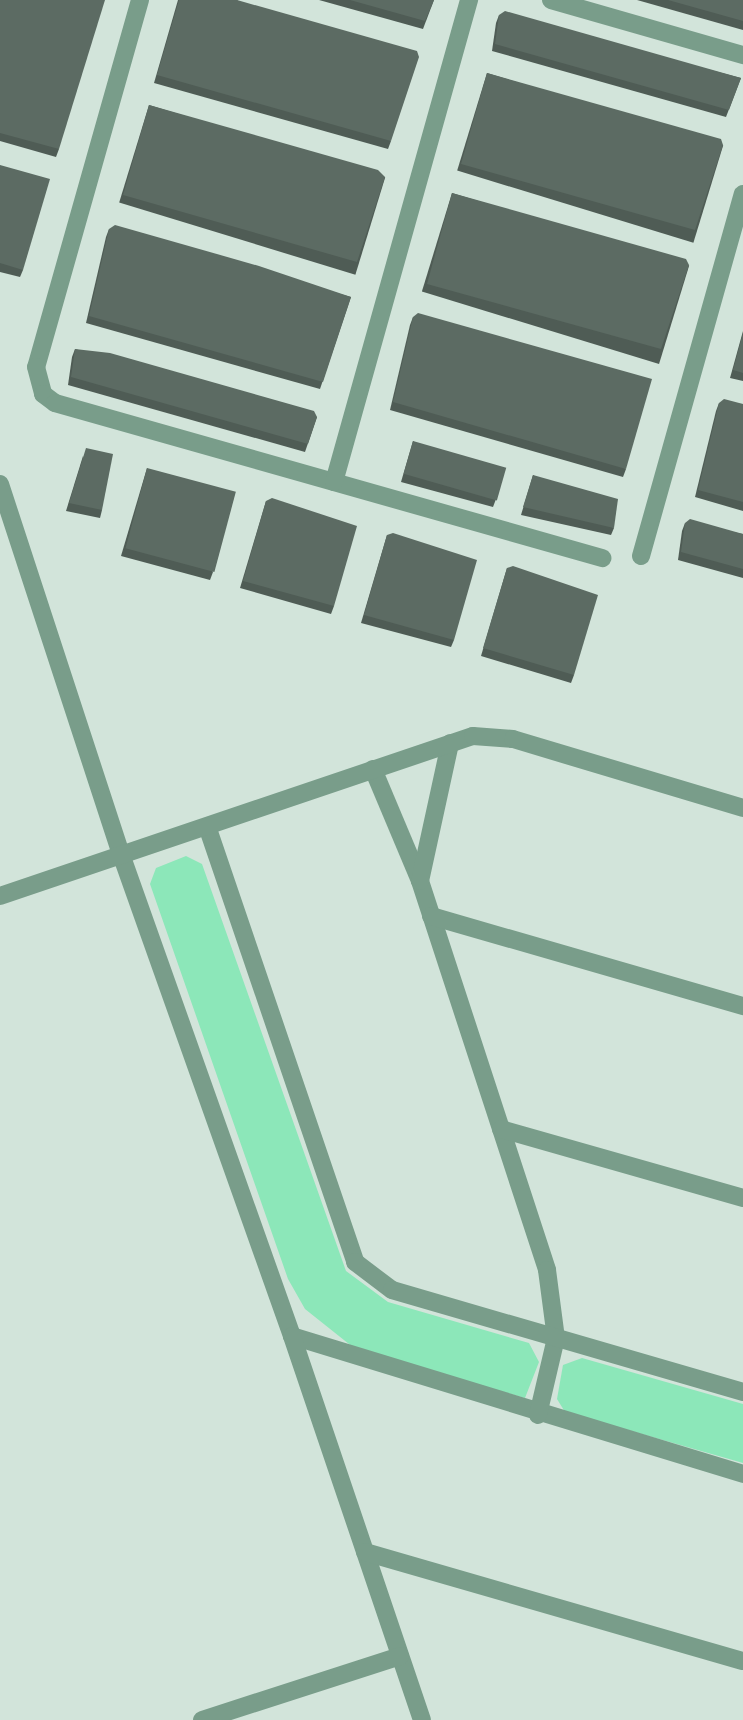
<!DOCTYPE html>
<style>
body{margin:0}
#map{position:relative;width:743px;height:1720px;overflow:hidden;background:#d2e4da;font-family:Karla,sans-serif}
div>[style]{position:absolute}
.green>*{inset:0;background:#8ce7b9}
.minor>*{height:18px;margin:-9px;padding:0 9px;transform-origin:9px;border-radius:9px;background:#799d8a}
.wall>*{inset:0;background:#4f5c55;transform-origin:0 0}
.building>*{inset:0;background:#5c6b63;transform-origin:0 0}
span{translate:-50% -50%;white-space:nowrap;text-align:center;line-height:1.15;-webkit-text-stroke:7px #fff;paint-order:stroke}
</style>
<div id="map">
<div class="green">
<div style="clip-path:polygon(186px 856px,202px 864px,346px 1271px,388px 1302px,529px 1343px,539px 1362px,525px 1398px,359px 1352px,305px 1309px,288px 1279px,150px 884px,156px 868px)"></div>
<div style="clip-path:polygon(582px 1358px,743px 1404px,743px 1463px,565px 1412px,557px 1399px,563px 1365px)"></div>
</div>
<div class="minor">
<div style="left:140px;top:0;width:381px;rotate:105.8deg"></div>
<div style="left:36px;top:367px;width:28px;rotate:75deg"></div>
<div style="left:43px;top:394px;width:15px;rotate:37deg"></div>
<div style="left:55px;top:403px;width:569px;rotate:15.82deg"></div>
<div style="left:551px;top:0;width:200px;rotate:16deg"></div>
<div style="left:334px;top:482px;width:501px;rotate:-74.35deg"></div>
<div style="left:0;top:484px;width:392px;rotate:71.9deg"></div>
<div style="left:122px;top:857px;width:508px;rotate:70.46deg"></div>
<div style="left:292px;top:1336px;width:472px;rotate:17deg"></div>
<div style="left:641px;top:556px;width:376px;rotate:-74.3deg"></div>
<div style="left:373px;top:769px;width:121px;rotate:67.2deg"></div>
<div style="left:420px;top:881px;width:409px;rotate:71.9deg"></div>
<div style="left:547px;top:1270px;width:69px;rotate:82.5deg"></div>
<div style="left:556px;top:1338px;width:79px;rotate:103.2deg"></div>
<div style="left:208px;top:829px;width:457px;rotate:71.2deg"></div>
<div style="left:355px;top:1262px;width:46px;rotate:37.1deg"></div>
<div style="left:392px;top:1290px;width:366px;rotate:16.2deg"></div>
<div style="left:420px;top:881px;width:141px;rotate:-77.7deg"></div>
<div style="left:0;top:896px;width:499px;rotate:-18.7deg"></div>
<div style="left:473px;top:736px;width:40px;rotate:4.3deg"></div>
<div style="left:513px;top:739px;width:240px;rotate:16.7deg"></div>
<div style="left:431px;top:916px;width:325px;rotate:16.1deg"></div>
<div style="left:501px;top:1129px;width:252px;rotate:15.9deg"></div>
<div style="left:292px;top:1336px;width:405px;rotate:71.3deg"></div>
<div style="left:365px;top:1552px;width:393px;rotate:16.1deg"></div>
<div style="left:202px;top:1720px;width:208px;rotate:-17.9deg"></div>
</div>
<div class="wall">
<div style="clip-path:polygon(0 0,59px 149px,56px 157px,0 141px)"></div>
<div style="clip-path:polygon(178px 0,237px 0,391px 141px,388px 149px,154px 83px)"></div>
<div style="clip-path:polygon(319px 0,434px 0,423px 29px)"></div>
<div style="clip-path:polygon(637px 0,743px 0,743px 30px)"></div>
<div style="clip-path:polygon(499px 15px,741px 78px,726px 117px,492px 51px,496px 23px)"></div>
<div style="left:487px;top:73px;width:247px;height:102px;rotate:17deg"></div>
<div style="left:149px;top:105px;width:247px;height:102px;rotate:17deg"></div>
<div style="clip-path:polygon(0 165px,23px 270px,20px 277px,0 272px)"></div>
<div style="left:452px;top:193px;width:248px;height:103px;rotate:17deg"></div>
<div style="clip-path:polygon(109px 229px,351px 297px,320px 389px,86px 323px,106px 237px)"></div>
<div style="clip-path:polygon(413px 317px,626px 469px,623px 477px,390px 410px,410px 325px)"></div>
<div style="clip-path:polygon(743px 331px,743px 381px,730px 378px)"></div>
<div style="clip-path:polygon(75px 349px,317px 417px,305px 452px,68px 385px,72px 357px)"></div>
<div style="clip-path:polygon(719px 403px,743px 404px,743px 511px,695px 497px,716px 411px)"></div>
<div style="clip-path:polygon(413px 441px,496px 499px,493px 507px,401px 482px)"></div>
<div style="clip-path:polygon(83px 456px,102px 510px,100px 518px,66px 511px)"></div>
<div style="clip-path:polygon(147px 468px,213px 572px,210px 580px,121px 556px)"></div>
<div style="clip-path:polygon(533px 475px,614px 528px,611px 535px,521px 515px)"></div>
<div style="clip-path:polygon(266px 501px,334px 606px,331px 614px,240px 588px)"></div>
<div style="clip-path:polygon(685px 523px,743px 534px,743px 578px,678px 560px,682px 531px)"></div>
<div style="clip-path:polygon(387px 535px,454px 640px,451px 647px,361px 623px)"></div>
<div style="clip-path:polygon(507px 568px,574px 675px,571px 683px,481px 656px)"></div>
</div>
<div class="building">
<div style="clip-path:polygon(0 0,105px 0,59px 149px,0 133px)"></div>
<div style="clip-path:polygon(179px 0,237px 0,417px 51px,419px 57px,391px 141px,157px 75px)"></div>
<div style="clip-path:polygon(350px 0,434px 0,425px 21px)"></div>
<div style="clip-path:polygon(668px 0,743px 0,743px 21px)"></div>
<div style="clip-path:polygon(505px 11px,741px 78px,729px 110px,495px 44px,499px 15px)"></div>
<div style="clip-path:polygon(487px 73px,721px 139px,723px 145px,695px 230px,461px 164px)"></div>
<div style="clip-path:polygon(149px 105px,378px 170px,385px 177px,357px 262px,123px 195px)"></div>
<div style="clip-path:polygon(0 165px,50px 179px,23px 270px,0 263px)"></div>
<div style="clip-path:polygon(452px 193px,686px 259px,689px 265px,661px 349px,427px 284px)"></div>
<div style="clip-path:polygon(115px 225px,259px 266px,351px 297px,323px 382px,89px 316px,109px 229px)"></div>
<div style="clip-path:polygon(418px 313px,652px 379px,626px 469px,393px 402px,413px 317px)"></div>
<div style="clip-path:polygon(743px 333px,743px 373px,733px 370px)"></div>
<div style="clip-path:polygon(75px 349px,110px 353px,314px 411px,317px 417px,308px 444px,71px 377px)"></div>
<div style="clip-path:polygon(724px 399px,743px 404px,743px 502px,698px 490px,719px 403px)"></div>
<div style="left:413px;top:441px;width:97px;height:34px;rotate:16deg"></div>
<div style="clip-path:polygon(86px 448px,113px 454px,102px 510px,69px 503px)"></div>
<div style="left:147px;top:468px;width:92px;height:83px;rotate:15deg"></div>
<div style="clip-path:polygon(533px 475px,618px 499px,614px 528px,523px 507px)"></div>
<div style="clip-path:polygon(272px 498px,357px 526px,334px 606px,243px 581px,266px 501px)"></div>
<div style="clip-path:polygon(690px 519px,743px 534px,743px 569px,681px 552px,685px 523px)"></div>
<div style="clip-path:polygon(393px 533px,477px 560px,454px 640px,364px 615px,387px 535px)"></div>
<div style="clip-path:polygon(513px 566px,598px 595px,574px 675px,483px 648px,507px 568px)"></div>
</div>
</div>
